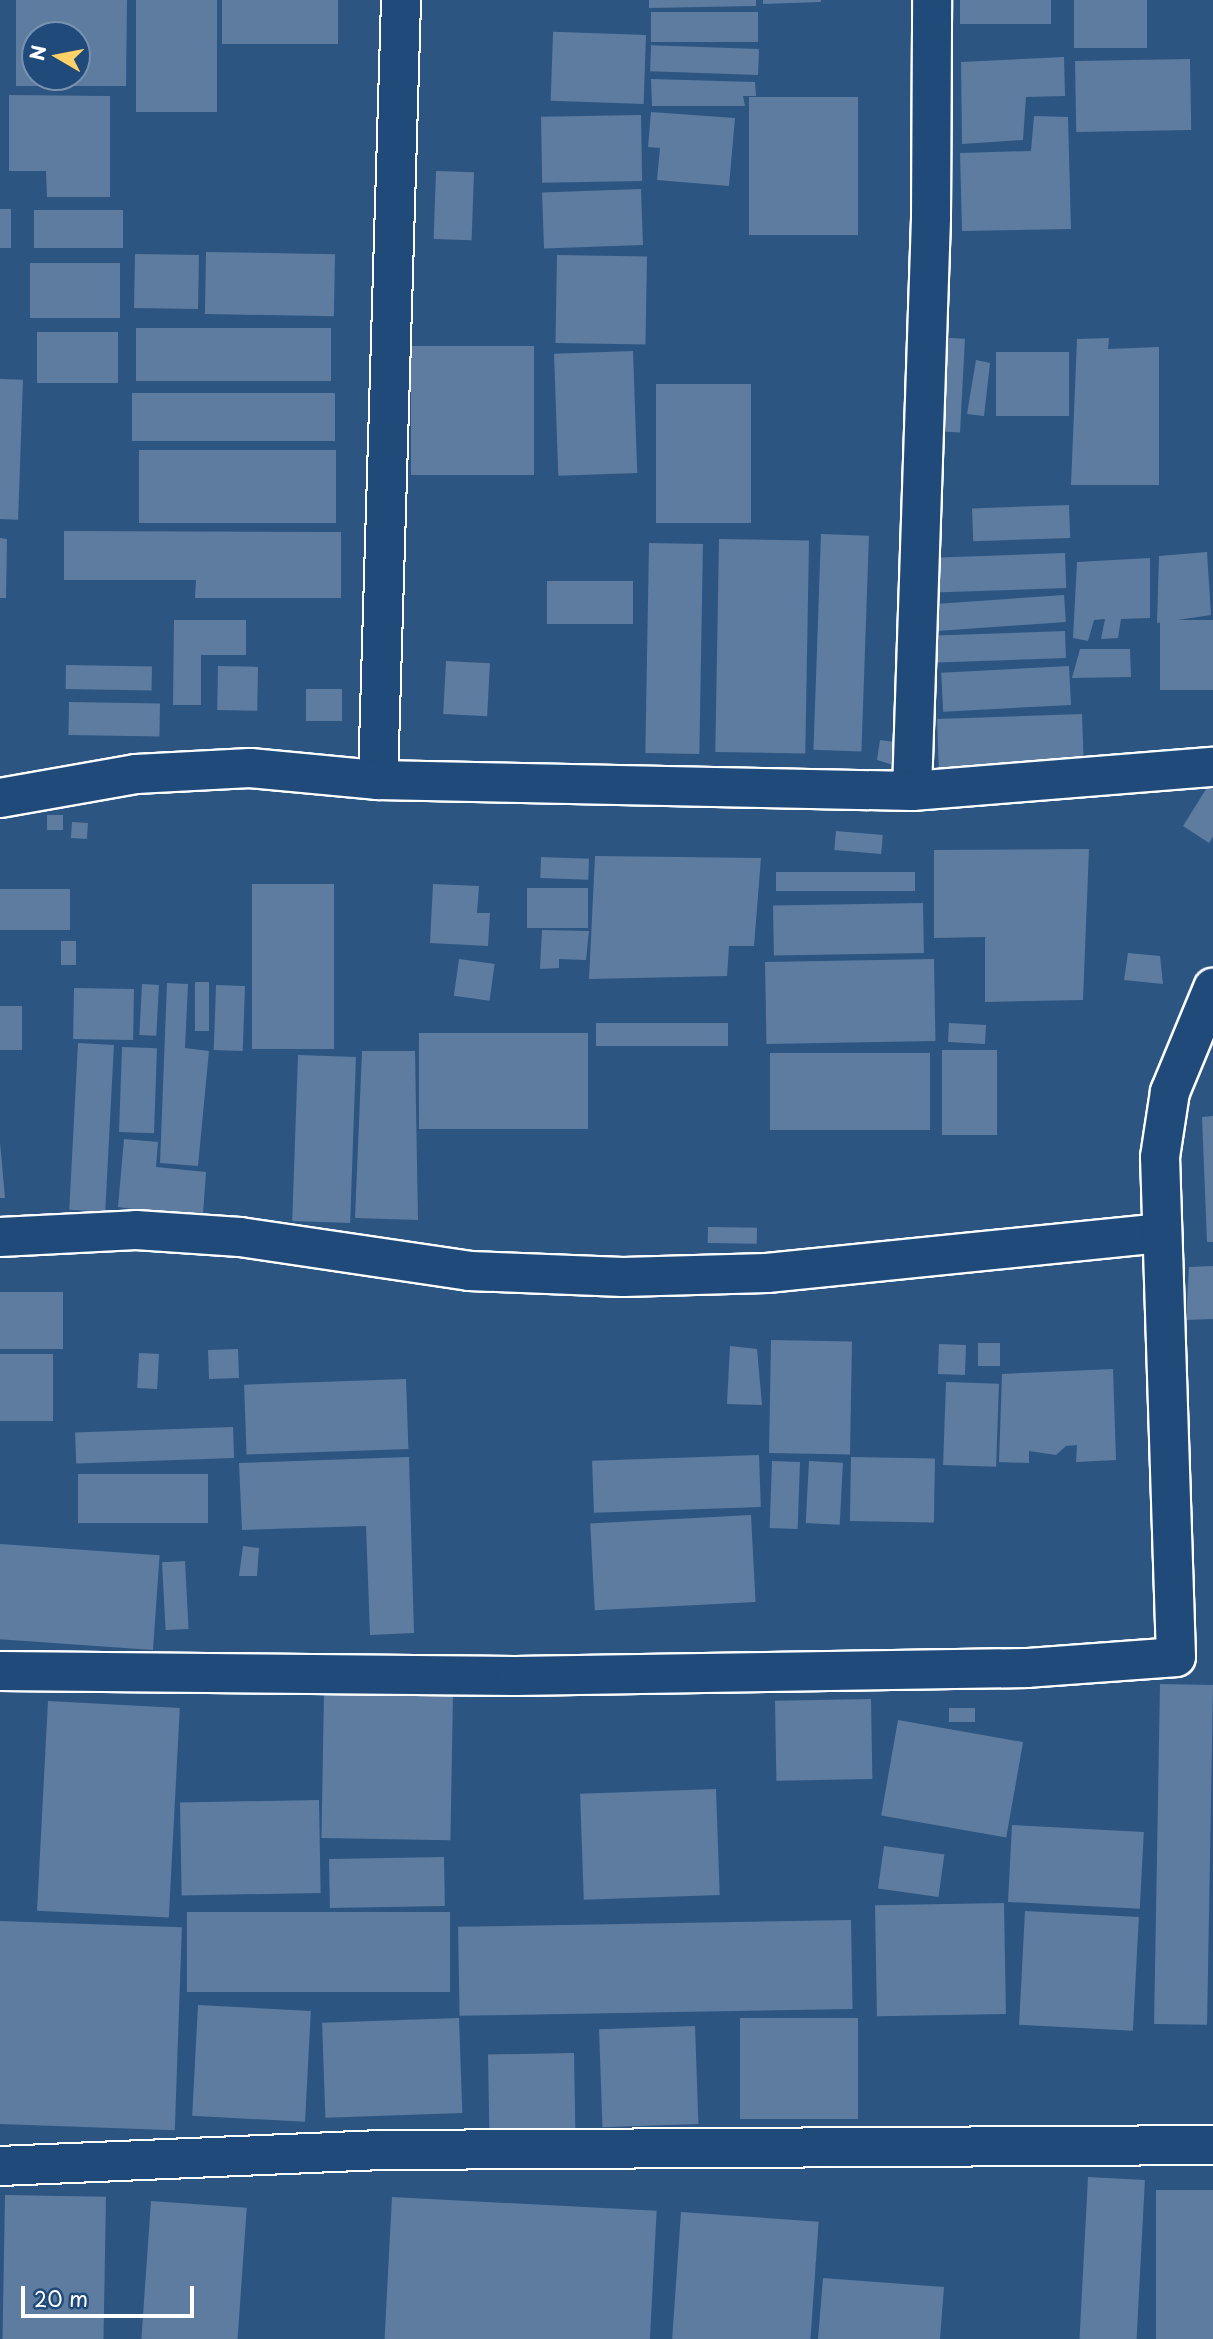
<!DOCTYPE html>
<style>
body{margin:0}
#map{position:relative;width:1213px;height:2339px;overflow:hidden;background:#2c5582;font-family:"Playpen Sans",sans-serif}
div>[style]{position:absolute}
.building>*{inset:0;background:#5e7c9f;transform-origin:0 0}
.roads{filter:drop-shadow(2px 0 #fff) drop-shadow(-2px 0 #fff) drop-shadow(0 2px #fff) drop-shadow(0 -2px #fff)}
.minor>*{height:38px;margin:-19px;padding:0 19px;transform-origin:19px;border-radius:19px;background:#1f4a7a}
span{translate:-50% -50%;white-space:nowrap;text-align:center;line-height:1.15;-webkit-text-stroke:5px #1f4a7a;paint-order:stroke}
.north{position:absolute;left:21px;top:21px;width:70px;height:70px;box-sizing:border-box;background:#1f4a7a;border:2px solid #7992af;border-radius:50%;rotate:280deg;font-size:19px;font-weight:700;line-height:28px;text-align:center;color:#fff}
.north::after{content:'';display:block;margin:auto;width:24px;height:32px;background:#ffd166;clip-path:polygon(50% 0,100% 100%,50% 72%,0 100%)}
.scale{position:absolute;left:21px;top:2286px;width:173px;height:32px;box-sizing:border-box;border:4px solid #fff;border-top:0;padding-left:9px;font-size:21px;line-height:24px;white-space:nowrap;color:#fff;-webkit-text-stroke:5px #1f4a7a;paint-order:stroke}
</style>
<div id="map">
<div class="building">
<div style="clip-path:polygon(evenodd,16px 0,127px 0,126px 86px,16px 86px,16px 0,35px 35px,77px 35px,77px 77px,35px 77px,35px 35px)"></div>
<div style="left:136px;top:0;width:81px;height:112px"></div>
<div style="left:222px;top:0;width:116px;height:44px"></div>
<div style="clip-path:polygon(649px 0,756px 0,756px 6px,649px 8px)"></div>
<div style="clip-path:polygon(763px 0,821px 0,821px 2px,763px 4px)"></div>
<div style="left:960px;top:0;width:91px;height:24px"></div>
<div style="left:1074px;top:0;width:73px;height:48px"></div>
<div style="left:758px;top:12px;width:30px;height:107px;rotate:90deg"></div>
<div style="left:646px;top:35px;width:69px;height:93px;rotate:92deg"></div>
<div style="left:759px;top:49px;width:26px;height:108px;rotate:92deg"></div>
<div style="clip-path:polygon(1064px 57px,1065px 96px,1026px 97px,1023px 140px,962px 144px,961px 62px)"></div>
<div style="left:1190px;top:59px;width:71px;height:115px;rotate:89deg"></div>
<div style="clip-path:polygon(651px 79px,755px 82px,756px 96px,743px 96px,745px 106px,652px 106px)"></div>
<div style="clip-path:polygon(9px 95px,110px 96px,110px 197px,47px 197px,46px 171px,9px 171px)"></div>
<div style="left:858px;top:97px;width:138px;height:109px;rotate:90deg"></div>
<div style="clip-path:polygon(651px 112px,735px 118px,729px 186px,657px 180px,660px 148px,648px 147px)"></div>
<div style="left:641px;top:115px;width:66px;height:100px;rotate:89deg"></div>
<div style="clip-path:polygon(1034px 116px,1068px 117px,1071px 229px,962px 231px,960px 153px,1031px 151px)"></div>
<div style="left:436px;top:171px;width:38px;height:68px;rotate:2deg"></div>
<div style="left:641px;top:189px;width:56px;height:99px;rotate:88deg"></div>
<div style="left:0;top:209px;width:11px;height:39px"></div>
<div style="left:34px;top:210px;width:89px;height:38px"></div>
<div style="left:206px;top:252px;width:129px;height:62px;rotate:1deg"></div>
<div style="left:135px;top:254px;width:64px;height:54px;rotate:1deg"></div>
<div style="left:557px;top:255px;width:90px;height:88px;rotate:1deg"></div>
<div style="left:30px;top:263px;width:90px;height:55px"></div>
<div style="left:136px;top:328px;width:195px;height:53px"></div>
<div style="left:37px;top:332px;width:81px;height:51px"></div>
<div style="left:932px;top:337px;width:33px;height:94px;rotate:3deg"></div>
<div style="clip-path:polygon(1109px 338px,1108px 349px,1159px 347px,1159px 485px,1071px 485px,1077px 339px)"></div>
<div style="left:411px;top:346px;width:123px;height:129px"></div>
<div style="left:633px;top:351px;width:122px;height:79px;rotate:88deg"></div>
<div style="left:996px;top:352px;width:73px;height:64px"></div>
<div style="clip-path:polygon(976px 360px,990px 363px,984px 416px,967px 414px)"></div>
<div style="left:0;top:379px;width:23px;height:140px;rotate:2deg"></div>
<div style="left:656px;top:384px;width:95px;height:139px"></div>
<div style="left:132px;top:393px;width:203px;height:48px"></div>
<div style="left:139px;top:450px;width:197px;height:73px"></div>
<div style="left:1069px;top:505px;width:33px;height:97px;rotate:88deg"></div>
<div style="clip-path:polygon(64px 531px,341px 532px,341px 598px,195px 598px,196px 580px,64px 580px)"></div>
<div style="left:821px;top:534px;width:48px;height:216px;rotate:2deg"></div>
<div style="clip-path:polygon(0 538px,7px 539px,6px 598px,0 598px)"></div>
<div style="left:719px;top:539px;width:90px;height:213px;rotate:1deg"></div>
<div style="left:649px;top:543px;width:54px;height:210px;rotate:1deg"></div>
<div style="clip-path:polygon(1207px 552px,1211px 615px,1157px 623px,1159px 556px)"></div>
<div style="left:1065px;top:553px;width:35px;height:133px;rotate:88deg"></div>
<div style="clip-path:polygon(1150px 558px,1150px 618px,1121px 619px,1118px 638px,1101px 639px,1105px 619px,1094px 620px,1088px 641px,1073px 638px,1077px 562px)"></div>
<div style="left:633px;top:581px;width:43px;height:86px;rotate:90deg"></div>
<div style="left:1064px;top:595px;width:27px;height:129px;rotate:86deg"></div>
<div style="clip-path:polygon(174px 620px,246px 620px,246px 655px,201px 655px,201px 705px,173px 705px)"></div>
<div style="left:1213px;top:620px;width:70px;height:53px;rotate:90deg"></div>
<div style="left:1065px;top:631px;width:27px;height:129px;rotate:88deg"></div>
<div style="clip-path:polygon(1080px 649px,1130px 649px,1131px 677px,1072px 678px)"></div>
<div style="left:446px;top:661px;width:44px;height:53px;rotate:3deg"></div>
<div style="left:66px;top:665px;width:86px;height:24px;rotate:1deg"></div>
<div style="left:218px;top:666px;width:40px;height:44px;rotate:1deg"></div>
<div style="left:1069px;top:666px;width:39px;height:128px;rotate:87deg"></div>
<div style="left:306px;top:689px;width:36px;height:32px"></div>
<div style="left:69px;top:702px;width:91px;height:33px;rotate:1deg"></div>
<div style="left:1082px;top:714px;width:49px;height:145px;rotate:88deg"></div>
<div style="clip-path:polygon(880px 740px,909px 744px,906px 769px,877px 760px)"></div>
<div style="clip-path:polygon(1208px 786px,1213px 789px,1213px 837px,1209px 843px,1183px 826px)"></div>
<div style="left:47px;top:815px;width:16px;height:15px"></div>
<div style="left:72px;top:822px;width:16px;height:16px;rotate:4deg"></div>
<div style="left:836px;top:831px;width:47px;height:19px;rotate:5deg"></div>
<div style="clip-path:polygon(1089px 849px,1083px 1000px,985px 1002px,985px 937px,934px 938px,934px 850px)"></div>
<div style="clip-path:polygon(595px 856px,761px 858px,754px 946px,729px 946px,727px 976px,589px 979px)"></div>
<div style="left:541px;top:857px;width:48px;height:21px;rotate:2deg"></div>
<div style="left:776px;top:872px;width:139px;height:19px"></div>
<div style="left:252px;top:884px;width:82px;height:165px"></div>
<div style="clip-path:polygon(433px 884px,479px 886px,477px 913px,490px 913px,488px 946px,430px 943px)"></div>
<div style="left:527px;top:888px;width:61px;height:40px"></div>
<div style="left:0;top:889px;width:70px;height:41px"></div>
<div style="left:923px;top:903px;width:50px;height:150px;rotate:89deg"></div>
<div style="clip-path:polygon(542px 930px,589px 931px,586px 960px,559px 959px,559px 968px,540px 969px)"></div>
<div style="left:61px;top:941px;width:15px;height:24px"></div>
<div style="clip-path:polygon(1128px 953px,1160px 956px,1163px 984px,1124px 980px)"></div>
<div style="left:459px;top:959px;width:36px;height:37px;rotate:8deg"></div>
<div style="left:934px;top:959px;width:82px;height:169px;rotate:89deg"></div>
<div style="left:195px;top:982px;width:14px;height:49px"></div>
<div style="clip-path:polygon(167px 983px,188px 984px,185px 1048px,209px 1051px,198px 1166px,160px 1163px)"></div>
<div style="left:142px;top:984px;width:17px;height:51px;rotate:3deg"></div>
<div style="left:216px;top:985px;width:29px;height:65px;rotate:2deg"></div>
<div style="left:74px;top:988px;width:60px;height:51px;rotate:1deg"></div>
<div style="left:0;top:1006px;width:22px;height:44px"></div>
<div style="left:728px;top:1023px;width:23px;height:132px;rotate:90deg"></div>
<div style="left:949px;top:1023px;width:37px;height:19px;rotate:3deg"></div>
<div style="left:419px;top:1033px;width:169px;height:96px"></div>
<div style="left:78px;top:1043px;width:36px;height:167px;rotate:3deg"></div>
<div style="left:122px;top:1047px;width:35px;height:85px;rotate:2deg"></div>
<div style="left:942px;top:1050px;width:55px;height:85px"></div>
<div style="clip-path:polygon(362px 1051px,415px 1051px,418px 1220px,355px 1218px)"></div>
<div style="left:770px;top:1053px;width:160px;height:77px"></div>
<div style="left:298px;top:1055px;width:58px;height:166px;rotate:2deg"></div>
<div style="clip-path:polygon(1213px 1116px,1213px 1242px,1207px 1242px,1202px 1117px)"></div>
<div style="clip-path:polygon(124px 1139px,158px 1142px,156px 1167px,206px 1172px,203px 1214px,163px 1211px,161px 1227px,132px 1225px,133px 1209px,118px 1207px)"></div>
<div style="clip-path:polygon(0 1142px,5px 1198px,0 1198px)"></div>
<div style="left:708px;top:1227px;width:49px;height:16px;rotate:1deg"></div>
<div style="clip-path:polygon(1213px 1266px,1213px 1319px,1186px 1320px,1189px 1267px)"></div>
<div style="left:0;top:1292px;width:63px;height:57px"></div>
<div style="left:771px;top:1340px;width:81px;height:113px;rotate:1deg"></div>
<div style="left:978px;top:1343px;width:22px;height:23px"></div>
<div style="left:939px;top:1344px;width:27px;height:30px;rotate:2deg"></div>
<div style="clip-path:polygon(730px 1346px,757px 1349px,762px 1405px,727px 1404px)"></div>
<div style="left:238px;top:1349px;width:29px;height:30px;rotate:88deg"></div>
<div style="left:139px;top:1353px;width:20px;height:35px;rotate:3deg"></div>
<div style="left:53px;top:1354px;width:67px;height:53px;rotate:90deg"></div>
<div style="clip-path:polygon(1113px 1369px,1116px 1460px,1076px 1462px,1077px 1445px,1066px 1446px,1056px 1455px,1029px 1451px,1029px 1463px,999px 1462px,1002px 1374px)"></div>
<div style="left:406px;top:1379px;width:70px;height:162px;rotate:88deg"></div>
<div style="left:946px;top:1382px;width:53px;height:83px;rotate:2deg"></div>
<div style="left:233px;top:1427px;width:31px;height:158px;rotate:88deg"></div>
<div style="left:759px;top:1455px;width:52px;height:167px;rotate:88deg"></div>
<div style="clip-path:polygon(409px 1457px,414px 1633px,370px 1635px,366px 1526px,242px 1530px,239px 1463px)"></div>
<div style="left:851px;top:1457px;width:84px;height:64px;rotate:1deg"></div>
<div style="left:772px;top:1461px;width:28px;height:67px;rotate:2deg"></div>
<div style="left:809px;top:1461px;width:34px;height:62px;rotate:3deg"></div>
<div style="left:78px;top:1474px;width:130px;height:49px"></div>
<div style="left:751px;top:1515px;width:87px;height:161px;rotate:87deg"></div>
<div style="left:0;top:1544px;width:160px;height:95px;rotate:4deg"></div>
<div style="clip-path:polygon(243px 1546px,259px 1548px,257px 1576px,239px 1576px)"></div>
<div style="left:185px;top:1561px;width:68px;height:23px;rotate:87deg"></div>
<div style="left:1160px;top:1684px;width:53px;height:340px;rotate:1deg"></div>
<div style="left:324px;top:1692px;width:129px;height:146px;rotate:1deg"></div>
<div style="left:871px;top:1699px;width:80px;height:96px;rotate:89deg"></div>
<div style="left:48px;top:1701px;width:132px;height:210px;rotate:3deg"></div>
<div style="left:975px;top:1708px;width:14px;height:26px;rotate:90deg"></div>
<div style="left:898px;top:1720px;width:127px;height:97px;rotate:10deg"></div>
<div style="left:716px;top:1789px;width:106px;height:136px;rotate:88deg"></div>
<div style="left:319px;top:1800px;width:93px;height:139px;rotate:89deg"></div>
<div style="left:1012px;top:1825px;width:132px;height:77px;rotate:3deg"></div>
<div style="left:884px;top:1846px;width:61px;height:43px;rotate:8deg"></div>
<div style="left:444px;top:1857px;width:49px;height:115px;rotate:89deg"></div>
<div style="left:1004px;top:1903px;width:111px;height:129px;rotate:89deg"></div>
<div style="left:1025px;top:1911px;width:114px;height:114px;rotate:3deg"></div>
<div style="left:450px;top:1912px;width:80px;height:263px;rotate:90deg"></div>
<div style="left:851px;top:1920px;width:89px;height:393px;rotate:89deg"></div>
<div style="left:0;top:1921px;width:182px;height:203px;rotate:2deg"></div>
<div style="left:198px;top:2005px;width:113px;height:111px;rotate:3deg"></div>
<div style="left:459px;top:2018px;width:95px;height:137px;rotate:88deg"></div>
<div style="left:740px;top:2018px;width:118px;height:101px"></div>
<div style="left:695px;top:2026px;width:98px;height:96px;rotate:88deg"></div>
<div style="left:574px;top:2053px;width:75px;height:86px;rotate:89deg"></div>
<div style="left:1088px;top:2177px;width:57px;height:162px;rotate:3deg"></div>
<div style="left:1213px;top:2190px;width:149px;height:57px;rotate:90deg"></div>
<div style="left:5px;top:2195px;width:101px;height:144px;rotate:1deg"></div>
<div style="left:392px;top:2197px;width:265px;height:142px;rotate:3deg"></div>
<div style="left:151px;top:2201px;width:96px;height:138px;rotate:4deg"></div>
<div style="left:681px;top:2212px;width:138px;height:127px;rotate:4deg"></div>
<div style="clip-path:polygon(823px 2278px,944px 2287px,940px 2339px,818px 2339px)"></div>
</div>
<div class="roads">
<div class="minor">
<div style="left:378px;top:780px;width:780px;rotate:-88.31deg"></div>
<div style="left:912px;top:791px;width:573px;rotate:-88.1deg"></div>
<div style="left:931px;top:218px;width:218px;rotate:-89.7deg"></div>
<div style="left:0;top:798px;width:138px;rotate:-10deg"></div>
<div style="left:136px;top:774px;width:114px;rotate:-3deg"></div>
<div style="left:250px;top:768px;width:129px;rotate:5.4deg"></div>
<div style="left:378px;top:780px;width:534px;rotate:1.18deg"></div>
<div style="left:912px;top:791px;width:302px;rotate:-4.6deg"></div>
<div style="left:0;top:1237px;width:136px;rotate:-2.9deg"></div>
<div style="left:136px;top:1230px;width:104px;rotate:3.9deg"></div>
<div style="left:240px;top:1237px;width:232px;rotate:8.4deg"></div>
<div style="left:469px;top:1271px;width:154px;rotate:2.2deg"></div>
<div style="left:623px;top:1277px;width:144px;rotate:-1.6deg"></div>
<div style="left:767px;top:1273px;width:395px;rotate:-5.8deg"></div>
<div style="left:0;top:1671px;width:515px;rotate:0.56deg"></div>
<div style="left:515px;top:1676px;width:512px;rotate:-0.9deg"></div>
<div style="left:1027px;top:1668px;width:149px;rotate:-4.2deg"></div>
<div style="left:1176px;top:1657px;width:500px;rotate:-91.83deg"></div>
<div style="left:1160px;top:1157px;width:66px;rotate:-81.3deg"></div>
<div style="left:1170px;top:1092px;width:113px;rotate:-67.5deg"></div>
<div style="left:0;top:2166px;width:382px;rotate:-2.4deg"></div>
<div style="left:382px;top:2150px;width:831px;rotate:-0.34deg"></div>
</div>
</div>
<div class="north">N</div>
<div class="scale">20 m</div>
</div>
